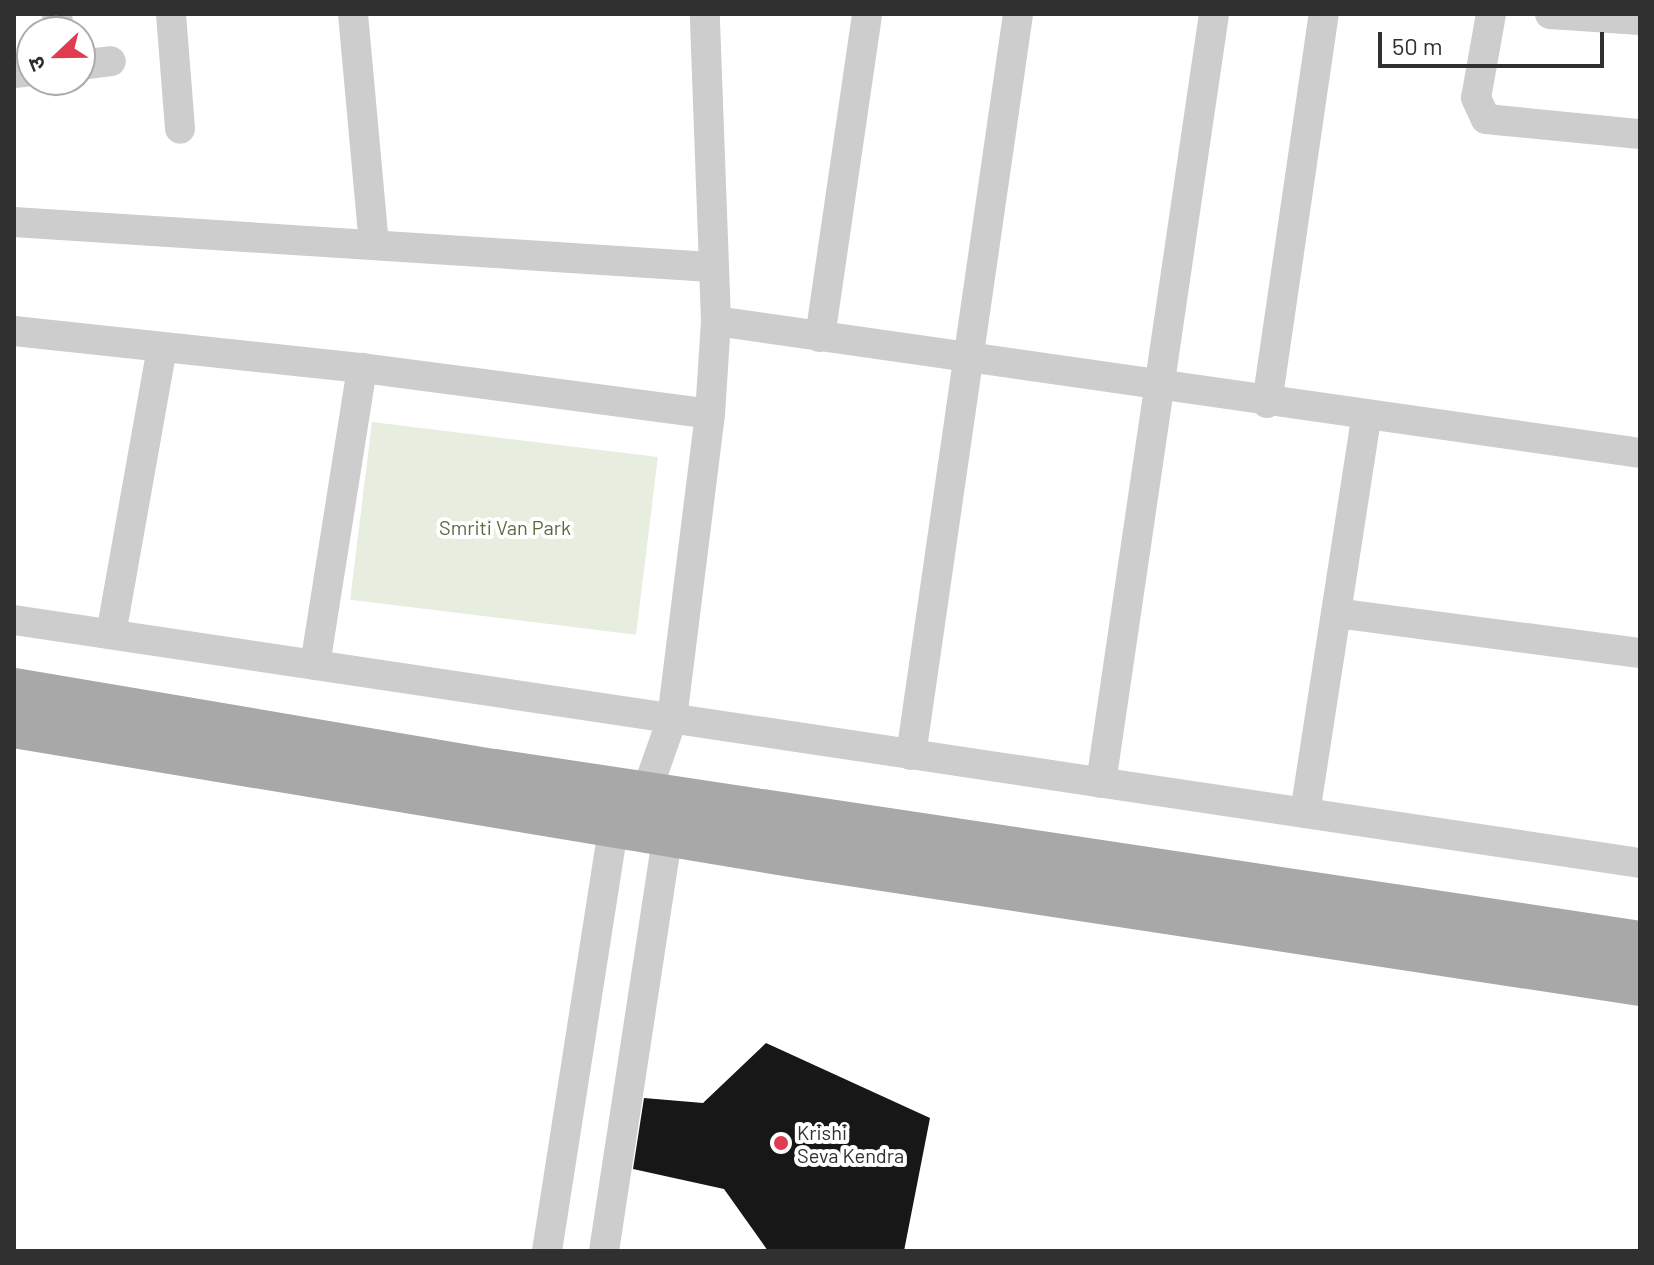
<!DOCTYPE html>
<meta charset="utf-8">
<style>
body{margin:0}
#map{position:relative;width:1654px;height:1265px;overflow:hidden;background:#fff;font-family:Barlow,"Noto Sans Devanagari",sans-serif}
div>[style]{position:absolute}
.green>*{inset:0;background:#e7eddf;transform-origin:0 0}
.building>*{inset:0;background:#171717}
.street>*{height:30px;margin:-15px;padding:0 15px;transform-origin:15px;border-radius:15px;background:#cdcdcd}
.primary>*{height:44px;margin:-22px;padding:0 22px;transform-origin:22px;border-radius:22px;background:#a8a8a8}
.dots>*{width:22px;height:22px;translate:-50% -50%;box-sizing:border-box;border:4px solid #fff;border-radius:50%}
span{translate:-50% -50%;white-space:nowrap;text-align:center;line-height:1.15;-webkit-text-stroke:8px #fff;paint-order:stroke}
.park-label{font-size:20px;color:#566b3f}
.poi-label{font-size:20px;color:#303030}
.left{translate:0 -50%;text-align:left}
.frame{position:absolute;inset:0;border:16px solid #303030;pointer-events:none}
.north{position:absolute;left:16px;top:16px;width:80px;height:80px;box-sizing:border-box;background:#fff;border:2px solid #acacac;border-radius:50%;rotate:248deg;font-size:22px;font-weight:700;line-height:32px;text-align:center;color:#303030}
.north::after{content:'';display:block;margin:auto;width:28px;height:36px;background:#df3b51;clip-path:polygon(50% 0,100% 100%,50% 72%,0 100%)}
.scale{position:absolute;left:1378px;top:32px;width:226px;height:36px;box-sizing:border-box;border:4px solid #303030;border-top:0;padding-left:10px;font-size:24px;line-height:28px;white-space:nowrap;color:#303030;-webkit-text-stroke:6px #fff;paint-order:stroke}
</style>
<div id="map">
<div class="green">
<div style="left:372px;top:422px;width:288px;height:179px;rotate:7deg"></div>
</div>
<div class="building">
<div style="clip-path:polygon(766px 1043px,930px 1118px,904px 1251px,768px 1251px,724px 1189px,633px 1169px,644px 1098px,703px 1103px)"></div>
</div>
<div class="street">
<div style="left:57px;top:14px;width:18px;rotate:84deg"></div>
<div style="left:171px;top:14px;width:115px;rotate:85.5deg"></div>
<div style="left:353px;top:14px;width:232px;rotate:84.8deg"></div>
<div style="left:1491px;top:14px;width:85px;rotate:100.1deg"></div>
<div style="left:1476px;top:98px;width:23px;rotate:65deg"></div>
<div style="left:1486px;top:119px;width:155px;rotate:5.6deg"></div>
<div style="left:1550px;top:14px;width:90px;rotate:3.8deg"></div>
<div style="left:80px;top:65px;width:31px;rotate:-7deg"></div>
<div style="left:14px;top:73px;width:18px;rotate:-6deg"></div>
<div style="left:14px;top:222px;width:698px;rotate:3.69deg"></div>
<div style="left:716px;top:321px;width:933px;rotate:8.13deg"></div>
<div style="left:14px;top:331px;width:350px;rotate:6.1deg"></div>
<div style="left:362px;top:368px;width:351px;rotate:7.5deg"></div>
<div style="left:820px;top:337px;width:326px;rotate:-81.7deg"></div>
<div style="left:1267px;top:403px;width:393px;rotate:-81.7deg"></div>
<div style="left:1336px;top:613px;width:307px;rotate:7.5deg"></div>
<div style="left:14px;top:620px;width:1644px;rotate:8.5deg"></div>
<div style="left:111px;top:634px;width:291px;rotate:-79.9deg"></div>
<div style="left:315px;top:665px;width:301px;rotate:-81deg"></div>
<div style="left:911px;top:755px;width:749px;rotate:-81.78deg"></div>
<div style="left:1101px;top:783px;width:777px;rotate:-81.64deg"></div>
<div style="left:1305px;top:813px;width:401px;rotate:-81.2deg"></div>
<div style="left:547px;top:1251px;width:431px;rotate:-81.1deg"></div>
<div style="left:614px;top:825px;width:45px;rotate:-45deg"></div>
<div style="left:646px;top:793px;width:78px;rotate:-70.6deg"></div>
<div style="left:672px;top:719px;width:307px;rotate:-82.9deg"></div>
<div style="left:710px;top:414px;width:93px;rotate:-86.3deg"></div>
<div style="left:716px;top:321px;width:307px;rotate:-92.1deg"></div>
<div style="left:604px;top:1251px;width:422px;rotate:-81.3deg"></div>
<div style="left:668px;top:834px;width:16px;rotate:-120deg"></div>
</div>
<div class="primary">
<div style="left:14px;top:690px;width:488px;rotate:9.6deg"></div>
<div style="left:495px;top:771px;width:1158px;rotate:8.54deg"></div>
<div style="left:14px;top:726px;width:807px;rotate:9.42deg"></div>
<div style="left:810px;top:858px;width:840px;rotate:8.63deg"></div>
</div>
<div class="dots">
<div style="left:781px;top:1143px;background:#df3b51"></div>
</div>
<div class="park-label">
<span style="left:505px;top:527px">Smriti Van Park</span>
</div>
<div class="poi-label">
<span class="left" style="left:797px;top:1144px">Krishi<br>Seva Kendra</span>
</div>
<div class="frame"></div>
<div class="north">उ</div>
<div class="scale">50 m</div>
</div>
